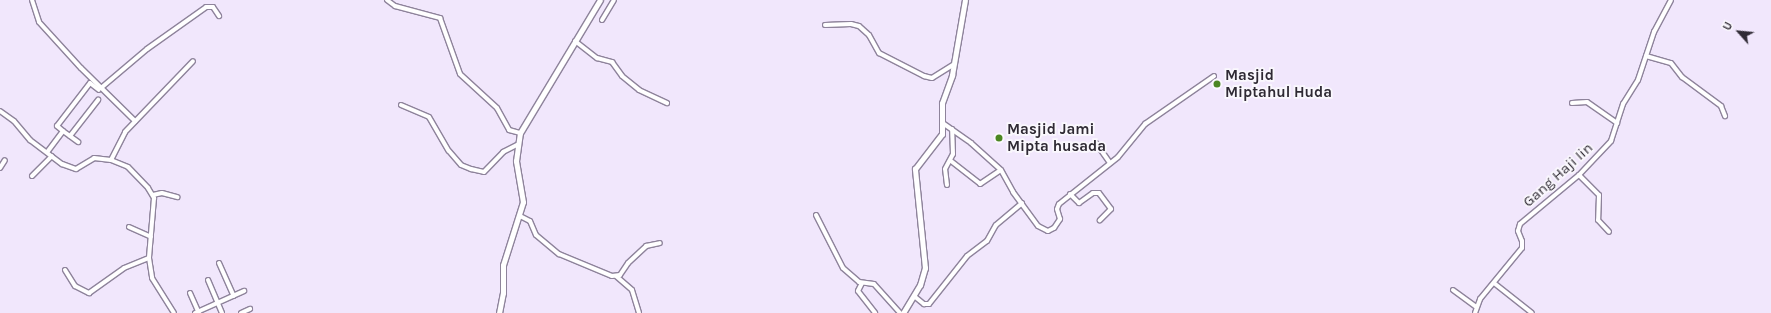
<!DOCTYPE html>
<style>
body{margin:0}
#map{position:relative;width:1771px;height:313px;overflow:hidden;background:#f1e7fc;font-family:Karla,sans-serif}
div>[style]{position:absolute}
.roads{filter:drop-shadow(1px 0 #8e839b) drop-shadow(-1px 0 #8e839b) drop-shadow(0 1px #8e839b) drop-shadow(0 -1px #8e839b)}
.minor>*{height:4px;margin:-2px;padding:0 2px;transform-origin:2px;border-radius:2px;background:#fff}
.tertiary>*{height:5px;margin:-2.5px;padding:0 2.5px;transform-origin:2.5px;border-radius:2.5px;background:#fff}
.dots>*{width:11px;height:11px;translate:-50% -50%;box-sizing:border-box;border:2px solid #faf8fd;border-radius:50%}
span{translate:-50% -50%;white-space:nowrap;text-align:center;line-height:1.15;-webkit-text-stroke:3.5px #faf8fd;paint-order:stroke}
.poi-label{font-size:15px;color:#2f2a34;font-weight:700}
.left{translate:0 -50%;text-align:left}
.street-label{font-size:15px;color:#2f2a34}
.north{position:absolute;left:1719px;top:12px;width:40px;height:40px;-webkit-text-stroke:3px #faf8fd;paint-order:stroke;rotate:297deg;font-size:11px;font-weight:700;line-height:16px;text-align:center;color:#2f2a34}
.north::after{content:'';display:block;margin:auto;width:14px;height:18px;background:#2f2a34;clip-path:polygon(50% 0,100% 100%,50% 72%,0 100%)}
</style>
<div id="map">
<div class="roads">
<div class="minor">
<div style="left:32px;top:0;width:23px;rotate:72deg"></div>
<div style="left:39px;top:22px;width:62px;rotate:47.6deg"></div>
<div style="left:81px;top:68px;width:76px;rotate:44.5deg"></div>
<div style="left:387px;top:0;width:10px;rotate:37deg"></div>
<div style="left:395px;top:6px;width:47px;rotate:14.9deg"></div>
<div style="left:440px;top:18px;width:59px;rotate:70.3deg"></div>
<div style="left:460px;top:74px;width:50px;rotate:42.6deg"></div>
<div style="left:497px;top:108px;width:25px;rotate:61deg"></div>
<div style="left:509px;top:130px;width:11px;rotate:15deg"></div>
<div style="left:602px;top:20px;width:23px;rotate:-59deg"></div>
<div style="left:825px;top:25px;width:26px;rotate:-2deg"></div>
<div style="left:851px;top:24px;width:8px;rotate:14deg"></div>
<div style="left:859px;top:26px;width:13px;rotate:42deg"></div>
<div style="left:869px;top:35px;width:21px;rotate:61deg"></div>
<div style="left:879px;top:53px;width:51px;rotate:27.1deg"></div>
<div style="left:924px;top:76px;width:8px;rotate:14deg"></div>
<div style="left:932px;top:78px;width:25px;rotate:-32deg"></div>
<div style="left:575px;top:41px;width:28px;rotate:38deg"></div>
<div style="left:597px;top:58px;width:16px;rotate:15deg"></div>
<div style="left:612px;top:62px;width:17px;rotate:54deg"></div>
<div style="left:622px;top:76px;width:22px;rotate:39deg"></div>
<div style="left:639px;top:90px;width:31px;rotate:25deg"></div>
<div style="left:1646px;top:56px;width:26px;rotate:16deg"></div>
<div style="left:1671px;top:63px;width:18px;rotate:52deg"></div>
<div style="left:1682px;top:77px;width:49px;rotate:36.6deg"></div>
<div style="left:1721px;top:106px;width:11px;rotate:68deg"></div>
<div style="left:101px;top:88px;width:60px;rotate:-40.3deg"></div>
<div style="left:147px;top:49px;width:72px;rotate:-35.4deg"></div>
<div style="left:206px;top:7px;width:7px"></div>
<div style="left:213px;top:7px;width:11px;rotate:56deg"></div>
<div style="left:1572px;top:103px;width:15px;rotate:-4deg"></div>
<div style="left:1587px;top:102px;width:37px;rotate:35deg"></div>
<div style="left:401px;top:105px;width:30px;rotate:23deg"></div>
<div style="left:429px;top:117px;width:39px;rotate:60deg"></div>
<div style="left:449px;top:151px;width:18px;rotate:49deg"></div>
<div style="left:461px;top:165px;width:11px;rotate:22deg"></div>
<div style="left:471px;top:169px;width:13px;rotate:13deg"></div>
<div style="left:484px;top:172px;width:28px;rotate:-46deg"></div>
<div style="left:503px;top:152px;width:16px;rotate:-27deg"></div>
<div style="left:0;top:111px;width:17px;rotate:36deg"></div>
<div style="left:14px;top:121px;width:25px;rotate:50deg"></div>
<div style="left:30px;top:140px;width:40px;rotate:37deg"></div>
<div style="left:62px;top:164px;width:15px;rotate:20deg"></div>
<div style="left:76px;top:169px;width:21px;rotate:-31deg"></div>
<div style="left:94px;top:158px;width:17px;rotate:7deg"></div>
<div style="left:111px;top:160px;width:18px;rotate:22deg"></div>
<div style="left:128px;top:167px;width:29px;rotate:46deg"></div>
<div style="left:148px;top:188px;width:12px;rotate:59deg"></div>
<div style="left:154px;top:198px;width:60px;rotate:94.8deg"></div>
<div style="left:149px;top:258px;width:20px;rotate:81deg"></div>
<div style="left:152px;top:278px;width:41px;rotate:57.8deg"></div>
<div style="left:944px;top:124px;width:33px;rotate:35deg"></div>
<div style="left:971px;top:143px;width:40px;rotate:42deg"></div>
<div style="left:1001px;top:170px;width:25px;rotate:61deg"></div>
<div style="left:1013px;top:192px;width:42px;rotate:53.7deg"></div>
<div style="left:1038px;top:226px;width:11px;rotate:27deg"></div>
<div style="left:1048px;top:231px;width:7px;rotate:-27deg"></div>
<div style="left:1054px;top:228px;width:11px;rotate:-56deg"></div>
<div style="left:1060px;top:219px;width:10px;rotate:-107deg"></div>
<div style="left:1057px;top:209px;width:5px;rotate:-68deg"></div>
<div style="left:1059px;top:204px;width:75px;rotate:-38.5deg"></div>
<div style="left:1118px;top:157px;width:43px;rotate:-50.7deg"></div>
<div style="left:1145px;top:124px;width:84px;rotate:-34.8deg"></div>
<div style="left:63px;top:131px;width:19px;rotate:36deg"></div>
<div style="left:70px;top:136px;width:46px;rotate:-52.1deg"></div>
<div style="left:1096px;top:143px;width:24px;rotate:55deg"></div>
<div style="left:48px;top:151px;width:25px;rotate:-53deg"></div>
<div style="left:63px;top:131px;width:8px;rotate:-140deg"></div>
<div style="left:57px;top:126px;width:54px;rotate:-52.5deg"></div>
<div style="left:90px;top:83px;width:11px;rotate:38deg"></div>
<div style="left:111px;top:160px;width:31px;rotate:-63deg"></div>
<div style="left:125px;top:132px;width:98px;rotate:-46.2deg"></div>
<div style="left:951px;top:161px;width:37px;rotate:38deg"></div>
<div style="left:980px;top:184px;width:25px;rotate:-34deg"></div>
<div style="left:0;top:168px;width:9px;rotate:-58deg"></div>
<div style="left:1579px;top:175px;width:28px;rotate:45deg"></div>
<div style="left:1599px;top:195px;width:25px;rotate:92deg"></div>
<div style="left:1598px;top:220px;width:16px;rotate:47deg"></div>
<div style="left:32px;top:176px;width:28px;rotate:-45deg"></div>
<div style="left:947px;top:185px;width:16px;rotate:-97deg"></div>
<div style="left:945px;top:169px;width:17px;rotate:-62deg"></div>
<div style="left:953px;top:154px;width:25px;rotate:-92deg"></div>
<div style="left:1070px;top:194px;width:13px;rotate:45deg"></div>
<div style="left:1079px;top:203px;width:17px;rotate:-36deg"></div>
<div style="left:1093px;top:193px;width:6px"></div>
<div style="left:1099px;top:193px;width:20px;rotate:53deg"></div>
<div style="left:1111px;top:209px;width:16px;rotate:135deg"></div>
<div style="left:153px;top:195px;width:9px;rotate:-13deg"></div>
<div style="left:162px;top:193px;width:16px;rotate:15deg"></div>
<div style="left:816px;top:215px;width:59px;rotate:63deg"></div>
<div style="left:843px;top:268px;width:21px;rotate:41deg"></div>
<div style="left:859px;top:282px;width:15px;rotate:8deg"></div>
<div style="left:874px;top:284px;width:39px;rotate:48deg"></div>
<div style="left:520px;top:216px;width:11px;rotate:27deg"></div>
<div style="left:530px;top:221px;width:15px;rotate:67deg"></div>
<div style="left:536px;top:235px;width:30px;rotate:40deg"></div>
<div style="left:559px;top:254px;width:57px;rotate:22.5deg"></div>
<div style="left:612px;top:276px;width:8px;rotate:-7deg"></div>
<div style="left:620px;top:275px;width:14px;rotate:-56deg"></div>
<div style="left:628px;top:263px;width:25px;rotate:-43deg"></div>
<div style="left:646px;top:246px;width:14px;rotate:-12deg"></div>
<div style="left:129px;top:227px;width:24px;rotate:24deg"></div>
<div style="left:219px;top:263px;width:36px;rotate:66deg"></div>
<div style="left:65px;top:270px;width:19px;rotate:58deg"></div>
<div style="left:75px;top:286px;width:16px;rotate:27deg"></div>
<div style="left:89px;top:293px;width:43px;rotate:-35.5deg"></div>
<div style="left:124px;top:268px;width:27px;rotate:-22deg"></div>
<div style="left:616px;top:276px;width:21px;rotate:41deg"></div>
<div style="left:632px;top:290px;width:24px;rotate:73deg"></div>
<div style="left:208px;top:280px;width:36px;rotate:67deg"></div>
<div style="left:862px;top:283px;width:9px;rotate:117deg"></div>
<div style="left:858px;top:291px;width:28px;rotate:52deg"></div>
<div style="left:1494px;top:283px;width:48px;rotate:38.3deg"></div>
<div style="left:1453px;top:290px;width:29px;rotate:36deg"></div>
<div style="left:190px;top:293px;width:22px;rotate:66deg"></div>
<div style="left:914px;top:296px;width:13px;rotate:39deg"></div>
<div style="left:924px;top:304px;width:5px"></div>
<div style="left:929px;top:304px;width:61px;rotate:-51.6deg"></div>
<div style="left:967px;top:256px;width:25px;rotate:-37deg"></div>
<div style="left:987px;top:241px;width:18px;rotate:-61deg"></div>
<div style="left:996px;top:225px;width:34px;rotate:-40deg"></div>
<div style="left:195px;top:313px;width:54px;rotate:-24.2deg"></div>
<div style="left:241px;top:313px;width:10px;rotate:-24deg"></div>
<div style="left:1475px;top:313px;width:15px;rotate:-70deg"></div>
<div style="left:1480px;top:299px;width:66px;rotate:-50.5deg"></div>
<div style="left:1522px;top:248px;width:7px;rotate:-90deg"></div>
<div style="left:1522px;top:241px;width:11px;rotate:-112deg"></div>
<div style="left:1518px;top:231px;width:7px;rotate:-74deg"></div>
<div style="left:1520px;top:224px;width:77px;rotate:-39.7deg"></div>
<div style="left:1579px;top:175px;width:47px;rotate:-46.7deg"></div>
<div style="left:1611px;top:141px;width:39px;rotate:-72deg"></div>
<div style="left:1623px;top:104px;width:28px;rotate:-58deg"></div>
<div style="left:1638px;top:80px;width:51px;rotate:-71.6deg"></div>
<div style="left:1654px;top:32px;width:36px;rotate:-62deg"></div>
</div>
<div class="tertiary">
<div style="left:499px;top:313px;width:20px;rotate:-79deg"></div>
<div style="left:503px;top:293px;width:28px;rotate:-90deg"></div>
<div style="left:503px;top:265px;width:66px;rotate:-72.4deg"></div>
<div style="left:523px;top:202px;width:42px;rotate:-99.7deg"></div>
<div style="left:516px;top:161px;width:28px;rotate:-82deg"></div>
<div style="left:520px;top:133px;width:155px;rotate:-59deg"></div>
<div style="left:903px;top:313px;width:33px;rotate:-59deg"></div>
<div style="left:920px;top:285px;width:18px;rotate:-74deg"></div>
<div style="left:925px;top:268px;width:100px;rotate:-95.8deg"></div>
<div style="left:915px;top:169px;width:44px;rotate:-52.4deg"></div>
<div style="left:942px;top:134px;width:31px;rotate:-90deg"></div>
<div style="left:942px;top:103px;width:30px;rotate:-70deg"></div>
<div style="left:952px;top:75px;width:76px;rotate:-80.2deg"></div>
</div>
</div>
<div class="dots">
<div style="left:1217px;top:84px;background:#4b8622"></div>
<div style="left:999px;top:138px;background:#4b8622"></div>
</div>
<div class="poi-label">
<span class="left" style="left:1225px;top:84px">Masjid<br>Miptahul Huda</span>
<span class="left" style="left:1007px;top:138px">Masjid Jami<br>Mipta husada</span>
</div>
<div class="street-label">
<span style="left:1558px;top:175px;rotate:-42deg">Gang Haji Iin</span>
</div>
<div class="north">U</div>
</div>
